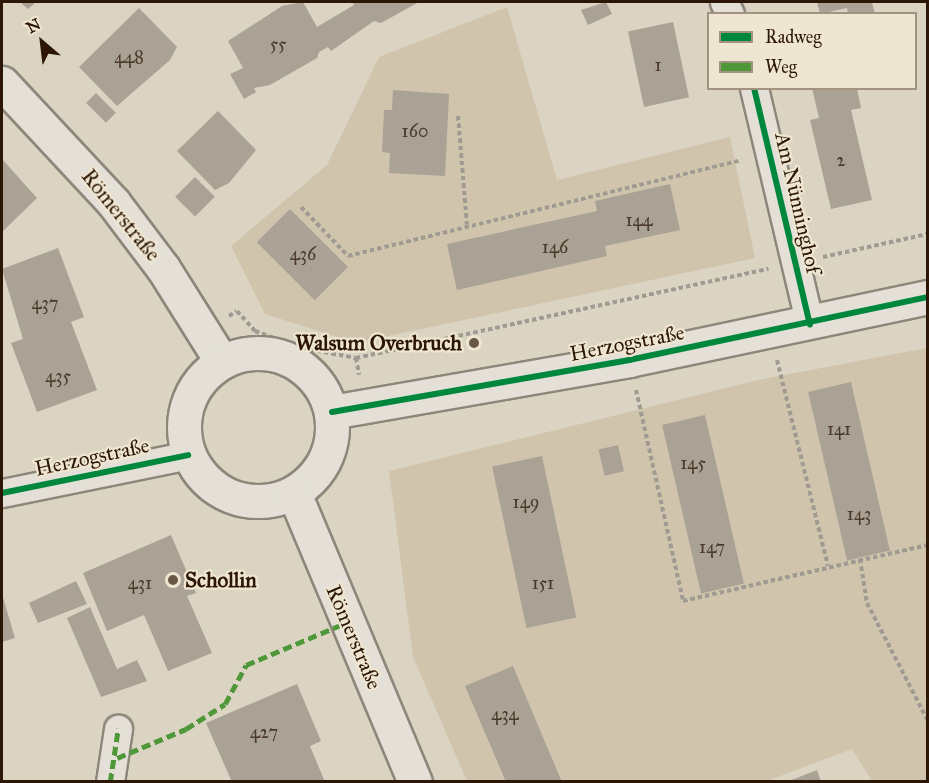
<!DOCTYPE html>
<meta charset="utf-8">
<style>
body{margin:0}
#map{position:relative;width:929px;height:783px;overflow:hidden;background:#dcd4c2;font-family:"IM FELL Great Primer",serif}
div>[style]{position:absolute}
.green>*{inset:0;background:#d0c4ac}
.building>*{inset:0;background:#a9a295;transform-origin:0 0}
.path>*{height:4px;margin-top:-2px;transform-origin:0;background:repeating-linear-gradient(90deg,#a09b92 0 4.5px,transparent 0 7.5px)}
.roads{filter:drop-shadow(2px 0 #8d867a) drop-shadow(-2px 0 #8d867a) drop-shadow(0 2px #8d867a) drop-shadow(0 -2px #8d867a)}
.minor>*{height:27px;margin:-13.5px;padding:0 13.5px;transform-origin:13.5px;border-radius:13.5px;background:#e4e0d7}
.tertiary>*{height:33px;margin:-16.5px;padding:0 16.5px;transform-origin:16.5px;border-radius:16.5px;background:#e4e0d7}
.secondary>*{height:33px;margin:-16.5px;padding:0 16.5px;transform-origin:16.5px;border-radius:16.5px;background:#e4e0d7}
.secondary>.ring{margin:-16.5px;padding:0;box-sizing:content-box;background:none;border:33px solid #e4e0d7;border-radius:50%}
.quiet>*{height:4.5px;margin-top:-2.25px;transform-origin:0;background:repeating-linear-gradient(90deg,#4f983a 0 9px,transparent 0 13.5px)}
.cycleway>*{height:6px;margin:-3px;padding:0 3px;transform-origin:3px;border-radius:3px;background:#00873e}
.dots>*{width:16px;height:16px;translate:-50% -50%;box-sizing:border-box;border:3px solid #efe6d1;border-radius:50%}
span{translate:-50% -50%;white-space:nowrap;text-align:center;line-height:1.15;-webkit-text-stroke:4.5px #efe6d1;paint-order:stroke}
.number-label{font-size:18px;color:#4b3929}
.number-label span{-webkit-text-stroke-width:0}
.street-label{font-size:21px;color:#2c1605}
.poi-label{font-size:21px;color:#2c1605;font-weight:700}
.right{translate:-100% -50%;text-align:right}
.left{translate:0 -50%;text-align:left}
.frame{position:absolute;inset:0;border:3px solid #2c1605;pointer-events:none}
.legend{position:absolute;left:707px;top:12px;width:210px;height:78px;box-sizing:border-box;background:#efe6d1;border:2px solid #a1937f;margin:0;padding:8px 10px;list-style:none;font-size:18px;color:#2c1605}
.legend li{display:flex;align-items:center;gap:12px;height:30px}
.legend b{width:30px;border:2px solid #a1937f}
.north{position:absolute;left:12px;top:12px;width:60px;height:60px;-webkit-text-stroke:4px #efe6d1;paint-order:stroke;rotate:332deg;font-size:16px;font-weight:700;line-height:24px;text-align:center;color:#2c1605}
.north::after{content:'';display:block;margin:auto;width:21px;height:27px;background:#2c1605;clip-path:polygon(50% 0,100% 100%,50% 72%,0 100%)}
</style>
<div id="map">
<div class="green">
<div style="clip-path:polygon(507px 7px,557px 180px,730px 137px,755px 258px,356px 343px,265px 314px,231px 246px,327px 165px,379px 57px)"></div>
<div style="clip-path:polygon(927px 348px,927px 781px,872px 781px,852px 749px,767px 781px,467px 781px,413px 657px,389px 471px,763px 379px)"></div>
</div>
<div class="building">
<div style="clip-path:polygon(20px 2px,36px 2px,28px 9px)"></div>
<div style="clip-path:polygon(303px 2px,317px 27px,354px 5px,352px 2px,419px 2px,381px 23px,374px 21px,331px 51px,328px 47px,319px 52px,317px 58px,270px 85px,254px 88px,256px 92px,244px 99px,230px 74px,243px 68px,228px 41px,282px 6px)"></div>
<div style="clip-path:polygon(606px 2px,612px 14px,588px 25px,581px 10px)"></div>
<div style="clip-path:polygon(817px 2px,872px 3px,875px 14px,848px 14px,847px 8px,820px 14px)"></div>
<div style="clip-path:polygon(139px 8px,177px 47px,170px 60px,117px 106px,79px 67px)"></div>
<div style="left:673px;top:22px;width:77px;height:46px;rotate:78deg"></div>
<div style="clip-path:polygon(812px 88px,857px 88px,861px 108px,851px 110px,872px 200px,831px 209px,810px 120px,819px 118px)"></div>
<div style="clip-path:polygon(393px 90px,449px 94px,445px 176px,389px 173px,390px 153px,382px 152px,384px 110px,392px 110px)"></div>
<div style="left:96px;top:93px;width:28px;height:14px;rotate:45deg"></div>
<div style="clip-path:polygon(218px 111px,256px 150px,229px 183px,215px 190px,177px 151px)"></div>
<div style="clip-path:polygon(2px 159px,37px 198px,2px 232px)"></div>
<div style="left:195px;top:177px;width:28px;height:28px;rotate:45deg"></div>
<div style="clip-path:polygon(670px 184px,680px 230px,605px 246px,607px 256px,457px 290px,447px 244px,597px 211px,595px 201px)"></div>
<div style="left:290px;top:209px;width:82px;height:47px;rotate:45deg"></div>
<div style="clip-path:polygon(58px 248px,84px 317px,71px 322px,97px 390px,37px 412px,11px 343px,47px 331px,23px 339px,2px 269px)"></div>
<div style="left:851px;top:382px;width:173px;height:44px;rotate:77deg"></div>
<div style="left:705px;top:415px;width:173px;height:44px;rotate:77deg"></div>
<div style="left:618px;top:445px;width:27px;height:20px;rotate:77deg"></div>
<div style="left:542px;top:456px;width:165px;height:51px;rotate:78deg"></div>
<div style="clip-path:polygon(171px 535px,196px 593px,187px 596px,212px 653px,168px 671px,144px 615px,107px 631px,83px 573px)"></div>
<div style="clip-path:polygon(76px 581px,87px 604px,38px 623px,29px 603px)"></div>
<div style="clip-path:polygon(2px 594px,15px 638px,2px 642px)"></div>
<div style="clip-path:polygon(90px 607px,117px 669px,137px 660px,147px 681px,101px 697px,67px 618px)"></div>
<div style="clip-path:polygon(513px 666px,545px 742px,562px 782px,506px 782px,465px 686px)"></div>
<div style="clip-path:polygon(297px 684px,321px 741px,310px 746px,325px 782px,232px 782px,206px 723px)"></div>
<div style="clip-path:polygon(817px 770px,821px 782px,789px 782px,789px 781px)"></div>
</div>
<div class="path">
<div style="left:458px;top:116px;width:109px;rotate:85.3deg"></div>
<div style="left:301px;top:207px;width:68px;rotate:46.2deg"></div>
<div style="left:348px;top:256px;width:405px;rotate:-13.7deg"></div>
<div style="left:823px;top:257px;width:107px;rotate:-12.4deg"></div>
<div style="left:229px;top:316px;width:9px;rotate:-32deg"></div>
<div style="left:237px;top:311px;width:27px;rotate:48deg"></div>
<div style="left:255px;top:331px;width:50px;rotate:19.9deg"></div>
<div style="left:302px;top:348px;width:55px;rotate:10.5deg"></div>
<div style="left:356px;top:358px;width:422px;rotate:-12.2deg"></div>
<div style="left:356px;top:358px;width:17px;rotate:80deg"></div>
<div style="left:777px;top:360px;width:212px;rotate:76.1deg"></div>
<div style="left:636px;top:390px;width:216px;rotate:77.4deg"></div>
<div style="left:683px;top:601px;width:251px;rotate:-12.9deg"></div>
<div style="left:860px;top:559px;width:45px;rotate:81deg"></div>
<div style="left:867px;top:603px;width:133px;rotate:62.7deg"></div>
</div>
<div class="roads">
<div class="minor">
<div style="left:724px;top:2px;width:13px;rotate:63deg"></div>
<div style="left:754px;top:88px;width:243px;rotate:76.7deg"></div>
<div style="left:2px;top:493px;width:190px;rotate:-11.5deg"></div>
<div style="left:110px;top:782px;width:54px;rotate:-81.4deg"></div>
</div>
<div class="tertiary">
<div style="left:332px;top:412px;width:302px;rotate:-9.9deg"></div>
<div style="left:629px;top:360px;width:306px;rotate:-11.9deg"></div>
</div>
<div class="secondary">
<div style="left:2px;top:83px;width:163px;rotate:47deg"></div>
<div style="left:113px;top:202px;width:83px;rotate:52.9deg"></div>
<div style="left:163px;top:268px;width:111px;rotate:57.9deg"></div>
<div class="ring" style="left:184px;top:353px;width:115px;height:115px"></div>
<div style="left:294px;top:493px;width:313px;rotate:67.3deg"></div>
</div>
</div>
<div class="quiet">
<div style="left:117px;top:758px;width:75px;rotate:-22.8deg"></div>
<div style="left:186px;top:729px;width:46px;rotate:-32.7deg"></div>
<div style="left:225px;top:704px;width:44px;rotate:-61.7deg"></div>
<div style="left:246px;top:665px;width:111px;rotate:-22.9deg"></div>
<div style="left:110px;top:782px;width:54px;rotate:-81.4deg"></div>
</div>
<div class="cycleway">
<div style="left:754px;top:88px;width:243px;rotate:76.7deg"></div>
<div style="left:332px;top:412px;width:302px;rotate:-9.9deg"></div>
<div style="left:629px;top:360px;width:306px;rotate:-11.9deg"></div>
<div style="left:2px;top:493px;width:190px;rotate:-11.5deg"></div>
</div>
<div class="dots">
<div style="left:474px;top:343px;background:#6a5847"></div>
<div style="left:173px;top:580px;background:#6a5847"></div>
</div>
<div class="number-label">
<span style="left:278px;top:44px">55</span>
<span style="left:129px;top:57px">448</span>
<span style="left:658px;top:65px">1</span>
<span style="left:415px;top:131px">160</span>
<span style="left:841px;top:160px">2</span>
<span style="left:639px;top:220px">144</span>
<span style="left:555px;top:247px">146</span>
<span style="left:303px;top:254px">436</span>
<span style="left:45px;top:303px">437</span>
<span style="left:58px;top:376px">435</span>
<span style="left:839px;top:429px">141</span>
<span style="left:693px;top:463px">145</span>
<span style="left:526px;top:502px">149</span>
<span style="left:859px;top:514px">143</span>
<span style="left:712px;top:547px">147</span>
<span style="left:140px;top:583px">431</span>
<span style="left:543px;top:583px">151</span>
<span style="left:505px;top:714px">434</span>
<span style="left:264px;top:732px">427</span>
</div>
<div class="street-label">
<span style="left:798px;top:203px;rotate:77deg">Am Nünninghof</span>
<span style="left:121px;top:215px;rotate:51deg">Römerstraße</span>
<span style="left:627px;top:343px;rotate:-11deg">Herzogstraße</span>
<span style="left:92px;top:457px;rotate:-12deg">Herzogstraße</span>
<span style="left:354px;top:637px;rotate:67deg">Römerstraße</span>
</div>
<div class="poi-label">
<span class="right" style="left:462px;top:343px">Walsum Overbruch</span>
<span class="left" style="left:185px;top:580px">Schollin</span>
</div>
<div class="frame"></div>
<ul class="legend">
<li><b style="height:8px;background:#00873e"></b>Radweg</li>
<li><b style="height:8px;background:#4f983a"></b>Weg</li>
</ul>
<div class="north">N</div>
</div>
